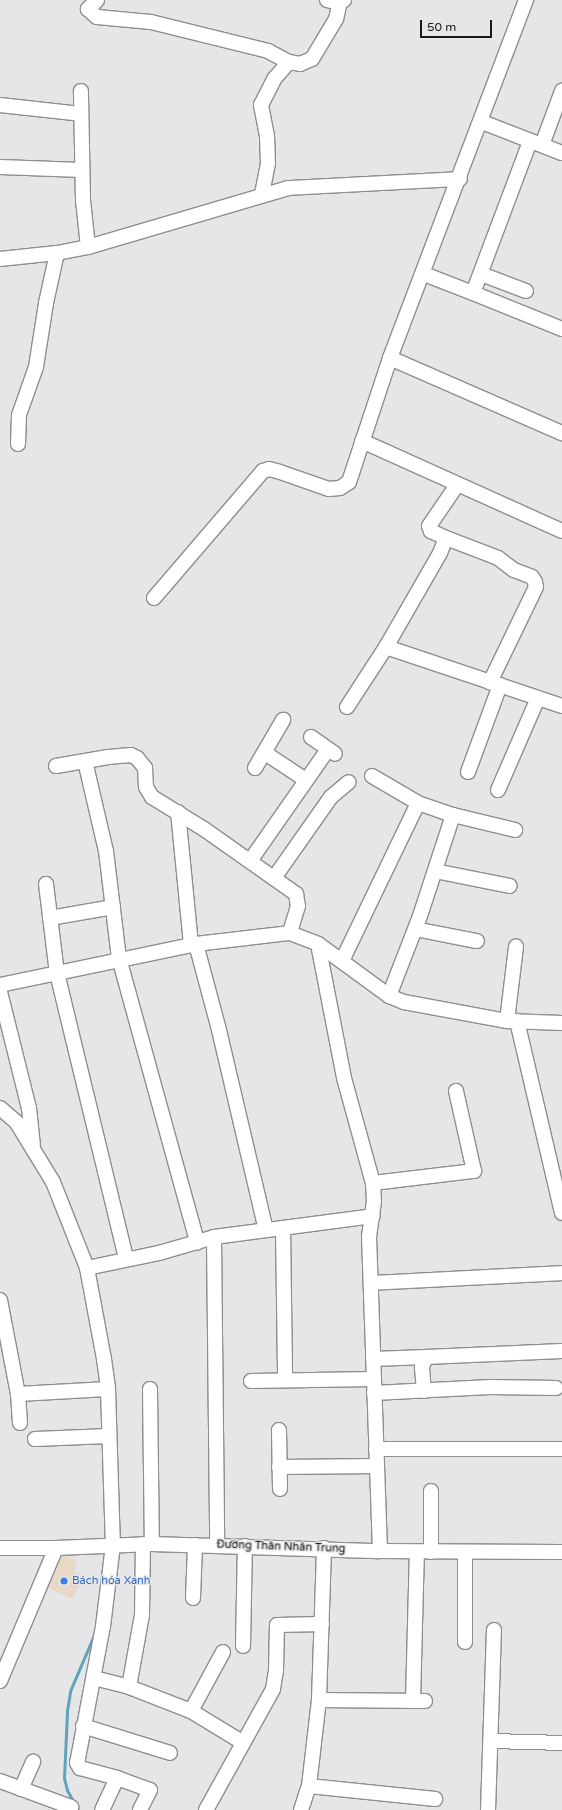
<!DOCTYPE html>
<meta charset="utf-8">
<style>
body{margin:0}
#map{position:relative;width:562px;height:1810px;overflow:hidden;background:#e6e5e8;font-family:"Varela Round",sans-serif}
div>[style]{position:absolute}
.commercial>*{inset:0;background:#e8d9c6}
.stream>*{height:3px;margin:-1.5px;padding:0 1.5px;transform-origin:1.5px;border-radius:1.5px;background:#60a4bc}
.roads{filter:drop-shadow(1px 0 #8e8d90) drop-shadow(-1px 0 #8e8d90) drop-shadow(0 1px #8e8d90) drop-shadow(0 -1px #8e8d90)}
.minor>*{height:14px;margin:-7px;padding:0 7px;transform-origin:7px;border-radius:7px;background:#fff}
.dots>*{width:11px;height:11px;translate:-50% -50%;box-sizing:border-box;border:2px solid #e6e5e8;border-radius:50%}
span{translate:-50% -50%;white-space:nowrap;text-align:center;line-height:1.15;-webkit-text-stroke:3px #e6e5e8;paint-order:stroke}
.street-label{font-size:11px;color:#19181a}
.shop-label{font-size:11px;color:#366cbe}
.left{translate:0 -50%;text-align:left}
.scale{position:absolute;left:420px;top:20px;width:72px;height:18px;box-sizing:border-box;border:2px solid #19181a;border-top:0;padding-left:5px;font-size:12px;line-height:14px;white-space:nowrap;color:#19181a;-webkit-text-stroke:3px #e6e5e8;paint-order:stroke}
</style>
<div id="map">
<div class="commercial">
<div style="clip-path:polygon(60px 1554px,78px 1562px,74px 1571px,84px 1576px,72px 1599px,45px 1586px)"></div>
</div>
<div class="stream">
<div style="left:78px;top:1810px;width:23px;rotate:-119deg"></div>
<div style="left:67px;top:1790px;width:12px;rotate:-104deg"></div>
<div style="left:64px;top:1778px;width:67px;rotate:-87.4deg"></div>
<div style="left:67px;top:1711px;width:20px;rotate:-81deg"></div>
<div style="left:70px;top:1691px;width:61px;rotate:-66.8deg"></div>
</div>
<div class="roads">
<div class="minor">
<div style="left:97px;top:0;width:13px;rotate:135deg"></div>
<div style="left:88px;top:9px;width:12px;rotate:42deg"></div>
<div style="left:97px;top:17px;width:54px;rotate:5.3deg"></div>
<div style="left:151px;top:22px;width:121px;rotate:13.9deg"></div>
<div style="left:268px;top:51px;width:24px;rotate:28deg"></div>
<div style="left:289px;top:62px;width:11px;rotate:10deg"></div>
<div style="left:300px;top:64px;width:13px;rotate:-23deg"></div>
<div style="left:312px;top:59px;width:47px;rotate:-59deg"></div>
<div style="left:336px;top:19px;width:17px;rotate:-77deg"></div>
<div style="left:327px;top:0;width:12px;rotate:14deg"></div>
<div style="left:339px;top:3px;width:6px;rotate:-31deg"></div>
<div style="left:0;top:105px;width:81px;rotate:6.3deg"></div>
<div style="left:482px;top:122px;width:86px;rotate:21.2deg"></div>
<div style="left:542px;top:145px;width:58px;rotate:-69.7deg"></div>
<div style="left:0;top:167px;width:82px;rotate:2.1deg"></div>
<div style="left:262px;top:194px;width:31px;rotate:-79deg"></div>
<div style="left:268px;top:164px;width:28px;rotate:-92deg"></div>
<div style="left:267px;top:136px;width:32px;rotate:-101deg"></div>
<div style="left:261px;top:105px;width:30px;rotate:-63deg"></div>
<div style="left:275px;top:78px;width:21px;rotate:-49deg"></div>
<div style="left:88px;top:247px;width:209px;rotate:-16.4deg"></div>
<div style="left:288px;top:188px;width:172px;rotate:-3deg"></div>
<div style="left:0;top:259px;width:57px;rotate:-6deg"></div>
<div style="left:57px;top:253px;width:32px;rotate:-11deg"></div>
<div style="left:88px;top:247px;width:47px;rotate:-96.1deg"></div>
<div style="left:83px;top:200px;width:109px;rotate:-91.1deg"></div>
<div style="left:424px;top:274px;width:53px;rotate:21.2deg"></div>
<div style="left:473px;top:293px;width:162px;rotate:-69.4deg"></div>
<div style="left:481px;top:274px;width:48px;rotate:20.7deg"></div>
<div style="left:473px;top:293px;width:96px;rotate:22deg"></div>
<div style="left:390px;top:358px;width:188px;rotate:23.6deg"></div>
<div style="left:362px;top:441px;width:219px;rotate:24.2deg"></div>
<div style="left:18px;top:444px;width:29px;rotate:-88deg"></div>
<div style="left:19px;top:415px;width:51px;rotate:-70.5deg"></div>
<div style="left:36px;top:367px;width:65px;rotate:-81.1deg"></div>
<div style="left:46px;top:303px;width:51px;rotate:-77.6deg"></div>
<div style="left:446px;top:538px;width:56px;rotate:21deg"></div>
<div style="left:498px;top:558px;width:20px;rotate:37deg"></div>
<div style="left:514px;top:570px;width:19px;rotate:21deg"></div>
<div style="left:532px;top:577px;width:6px;rotate:59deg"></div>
<div style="left:535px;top:582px;width:5px;rotate:79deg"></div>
<div style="left:536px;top:587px;width:106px;rotate:115.8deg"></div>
<div style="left:154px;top:598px;width:167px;rotate:-49.4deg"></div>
<div style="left:263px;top:471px;width:6px;rotate:-18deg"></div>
<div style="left:269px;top:469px;width:11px;rotate:15deg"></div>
<div style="left:280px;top:472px;width:52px;rotate:19.1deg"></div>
<div style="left:329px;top:489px;width:11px;rotate:-5deg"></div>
<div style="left:340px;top:488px;width:11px;rotate:-34deg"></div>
<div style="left:349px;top:482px;width:131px;rotate:-71.7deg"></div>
<div style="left:390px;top:358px;width:383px;rotate:-69.2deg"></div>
<div style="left:386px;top:647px;width:186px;rotate:18.5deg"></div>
<div style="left:347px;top:707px;width:72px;rotate:-57deg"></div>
<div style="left:386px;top:647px;width:108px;rotate:-60.1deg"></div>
<div style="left:440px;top:553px;width:16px;rotate:-68deg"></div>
<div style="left:446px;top:538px;width:17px;rotate:-155deg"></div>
<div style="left:431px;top:531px;width:5px;rotate:-112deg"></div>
<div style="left:429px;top:526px;width:50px;rotate:-55.7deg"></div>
<div style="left:311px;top:737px;width:29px;rotate:35deg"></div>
<div style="left:265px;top:753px;width:49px;rotate:33.4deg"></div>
<div style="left:85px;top:761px;width:92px;rotate:76.9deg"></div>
<div style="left:106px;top:851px;width:108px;rotate:83.1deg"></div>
<div style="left:119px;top:958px;width:295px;rotate:74.6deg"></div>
<div style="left:56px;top:766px;width:53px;rotate:-9.8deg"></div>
<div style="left:108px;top:757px;width:23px;rotate:-5deg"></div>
<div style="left:131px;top:755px;width:7px;rotate:27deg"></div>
<div style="left:137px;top:758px;width:13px;rotate:51deg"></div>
<div style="left:145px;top:768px;width:19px;rotate:87deg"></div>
<div style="left:146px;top:787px;width:12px;rotate:59deg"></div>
<div style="left:152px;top:797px;width:61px;rotate:31.6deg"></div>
<div style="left:204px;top:829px;width:113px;rotate:35.2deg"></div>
<div style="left:296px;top:894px;width:12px;rotate:81deg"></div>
<div style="left:298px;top:906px;width:28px;rotate:107deg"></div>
<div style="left:255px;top:768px;width:56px;rotate:-59.7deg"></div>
<div style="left:468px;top:772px;width:93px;rotate:-69.8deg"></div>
<div style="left:372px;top:776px;width:53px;rotate:30.4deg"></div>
<div style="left:418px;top:803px;width:37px;rotate:19deg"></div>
<div style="left:453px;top:815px;width:64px;rotate:13.6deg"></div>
<div style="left:498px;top:790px;width:100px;rotate:-66.5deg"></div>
<div style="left:178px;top:812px;width:134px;rotate:84.4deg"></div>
<div style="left:250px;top:861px;width:136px;rotate:-55.1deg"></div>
<div style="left:435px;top:871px;width:76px;rotate:11.3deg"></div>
<div style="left:274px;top:878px;width:99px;rotate:-54.9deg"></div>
<div style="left:331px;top:797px;width:23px;rotate:-40deg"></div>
<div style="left:46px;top:884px;width:90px;rotate:83deg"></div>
<div style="left:57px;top:973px;width:294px;rotate:76.4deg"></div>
<div style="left:50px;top:918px;width:64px;rotate:-9.9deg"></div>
<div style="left:415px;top:929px;width:63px;rotate:11deg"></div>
<div style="left:196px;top:944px;width:89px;rotate:75deg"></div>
<div style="left:219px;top:1030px;width:205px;rotate:76.8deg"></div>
<div style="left:318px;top:944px;width:136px;rotate:79deg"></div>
<div style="left:344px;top:1078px;width:109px;rotate:74.6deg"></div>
<div style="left:373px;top:1183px;width:18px;rotate:87deg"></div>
<div style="left:374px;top:1201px;width:35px;rotate:98deg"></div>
<div style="left:369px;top:1236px;width:315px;rotate:88deg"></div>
<div style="left:342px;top:961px;width:175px;rotate:-64.3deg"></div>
<div style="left:0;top:985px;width:200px;rotate:-11.8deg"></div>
<div style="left:196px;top:944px;width:95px;rotate:-6.7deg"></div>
<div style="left:290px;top:933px;width:30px;rotate:21deg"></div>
<div style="left:318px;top:944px;width:88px;rotate:36.2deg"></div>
<div style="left:389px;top:996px;width:16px;rotate:22deg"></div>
<div style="left:404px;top:1002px;width:105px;rotate:10.5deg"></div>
<div style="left:507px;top:1021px;width:55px;rotate:2.1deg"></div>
<div style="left:0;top:992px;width:120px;rotate:76deg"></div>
<div style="left:29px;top:1108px;width:37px;rotate:84deg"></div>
<div style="left:389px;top:996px;width:86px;rotate:-68.8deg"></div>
<div style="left:420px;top:916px;width:106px;rotate:-71.9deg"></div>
<div style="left:507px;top:1021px;width:75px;rotate:-83.1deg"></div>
<div style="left:517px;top:1021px;width:197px;rotate:76.8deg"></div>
<div style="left:0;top:1108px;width:23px;rotate:41deg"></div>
<div style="left:17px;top:1123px;width:69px;rotate:58.6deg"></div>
<div style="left:53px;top:1182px;width:92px;rotate:68.4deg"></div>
<div style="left:87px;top:1268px;width:93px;rotate:79.4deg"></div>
<div style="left:104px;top:1359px;width:30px;rotate:82deg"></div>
<div style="left:108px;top:1389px;width:156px;rotate:88.2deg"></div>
<div style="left:113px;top:1545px;width:82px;rotate:97deg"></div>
<div style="left:103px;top:1626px;width:139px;rotate:100.7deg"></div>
<div style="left:77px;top:1763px;width:6px;rotate:59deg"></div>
<div style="left:80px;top:1768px;width:38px;rotate:15deg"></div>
<div style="left:117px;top:1778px;width:35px;rotate:115deg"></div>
<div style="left:373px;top:1183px;width:102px;rotate:-6.8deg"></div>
<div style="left:474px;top:1171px;width:82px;rotate:-102.7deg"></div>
<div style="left:283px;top:1228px;width:151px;rotate:89.2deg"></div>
<div style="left:214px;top:1237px;width:308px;rotate:89.4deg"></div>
<div style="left:87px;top:1268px;width:74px;rotate:-11.8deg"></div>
<div style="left:159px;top:1253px;width:57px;rotate:-16.2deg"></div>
<div style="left:214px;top:1237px;width:160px;rotate:-7.5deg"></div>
<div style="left:371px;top:1283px;width:191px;rotate:-3deg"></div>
<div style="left:0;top:1300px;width:96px;rotate:79.2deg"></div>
<div style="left:18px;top:1394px;width:29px;rotate:86deg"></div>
<div style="left:373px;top:1359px;width:53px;rotate:-2.2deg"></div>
<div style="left:251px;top:1381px;width:123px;rotate:-0.9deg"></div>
<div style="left:150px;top:1389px;width:155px;rotate:89.3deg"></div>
<div style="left:424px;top:1391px;width:24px;rotate:-95deg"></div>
<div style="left:422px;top:1367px;width:11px;rotate:-68deg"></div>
<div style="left:426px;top:1357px;width:136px;rotate:-2.5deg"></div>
<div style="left:374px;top:1393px;width:116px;rotate:-3deg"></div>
<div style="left:490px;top:1387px;width:66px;rotate:0.9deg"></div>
<div style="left:18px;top:1394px;width:90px;rotate:-3.2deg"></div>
<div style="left:279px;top:1430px;width:59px;rotate:89deg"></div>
<div style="left:35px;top:1439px;width:74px;rotate:-2.3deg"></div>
<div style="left:376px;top:1449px;width:186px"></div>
<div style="left:279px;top:1467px;width:98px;rotate:-0.6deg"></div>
<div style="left:431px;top:1491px;width:61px;rotate:90deg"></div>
<div style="left:0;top:1548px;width:56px"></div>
<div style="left:56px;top:1548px;width:96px;rotate:-2.4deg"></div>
<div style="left:152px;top:1544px;width:228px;rotate:1.8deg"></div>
<div style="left:380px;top:1551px;width:182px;rotate:0.3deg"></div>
<div style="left:193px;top:1598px;width:53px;rotate:-87.8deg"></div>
<div style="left:465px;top:1642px;width:90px;rotate:-90deg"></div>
<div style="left:243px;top:1646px;width:100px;rotate:-88.9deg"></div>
<div style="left:94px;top:1678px;width:36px;rotate:14deg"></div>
<div style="left:129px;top:1687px;width:66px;rotate:21.2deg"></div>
<div style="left:191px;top:1711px;width:60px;rotate:31.3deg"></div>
<div style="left:0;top:1681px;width:144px;rotate:-67.2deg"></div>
<div style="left:129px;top:1687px;width:73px;rotate:-79.8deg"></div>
<div style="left:142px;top:1615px;width:71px;rotate:-89.2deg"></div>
<div style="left:319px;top:1700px;width:106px;rotate:0.5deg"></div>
<div style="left:413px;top:1701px;width:149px;rotate:-88.5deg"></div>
<div style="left:191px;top:1711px;width:67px;rotate:-61.5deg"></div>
<div style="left:83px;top:1726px;width:91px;rotate:17.2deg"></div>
<div style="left:492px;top:1741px;width:70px;rotate:1.6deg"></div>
<div style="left:117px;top:1778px;width:35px;rotate:20deg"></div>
<div style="left:150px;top:1790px;width:22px;rotate:117deg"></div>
<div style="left:0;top:1781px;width:76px;rotate:20.1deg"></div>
<div style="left:309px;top:1786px;width:127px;rotate:5.9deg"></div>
<div style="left:21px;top:1789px;width:30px;rotate:-66deg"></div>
<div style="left:206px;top:1810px;width:138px;rotate:-61deg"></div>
<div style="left:273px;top:1689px;width:18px;rotate:-81deg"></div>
<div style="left:276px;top:1671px;width:46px;rotate:-88.8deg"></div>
<div style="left:277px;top:1625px;width:45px;rotate:-1.3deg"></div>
<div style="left:301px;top:1810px;width:25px;rotate:-72deg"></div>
<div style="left:309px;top:1786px;width:87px;rotate:-83.4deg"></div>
<div style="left:319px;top:1700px;width:152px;rotate:-88.1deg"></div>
<div style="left:488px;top:1810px;width:180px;rotate:-88.1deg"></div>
</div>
</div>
<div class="dots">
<div style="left:64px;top:1581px;background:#3f7fe0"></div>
</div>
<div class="street-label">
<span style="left:281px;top:1547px;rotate:2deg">Đường Thân Nhân Trung</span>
</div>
<div class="shop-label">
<span class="left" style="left:72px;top:1581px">Bách hóa Xanh</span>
</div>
<div class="scale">50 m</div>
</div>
